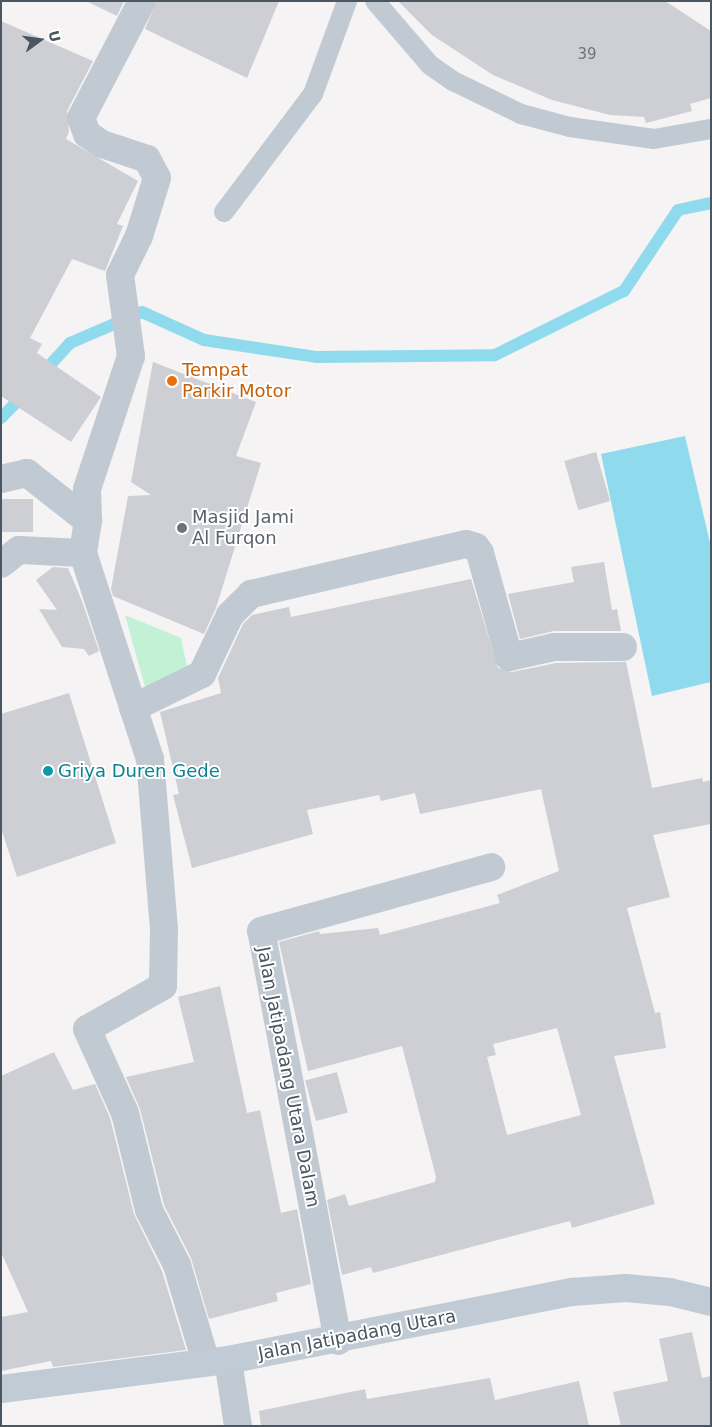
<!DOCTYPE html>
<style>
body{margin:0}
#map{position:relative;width:712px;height:1427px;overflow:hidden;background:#f5f3f3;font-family:"DejaVu Sans",sans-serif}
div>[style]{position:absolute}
.green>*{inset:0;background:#c3f1d5}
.water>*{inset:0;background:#90daee}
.stream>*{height:12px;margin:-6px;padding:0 6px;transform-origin:6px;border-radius:6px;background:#90daee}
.building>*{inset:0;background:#cdcfd5;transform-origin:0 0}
.lane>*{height:20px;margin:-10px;padding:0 10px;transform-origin:10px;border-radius:10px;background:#c1cad2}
.street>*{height:28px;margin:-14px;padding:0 14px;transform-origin:14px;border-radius:14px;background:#c1cad2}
.secondary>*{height:28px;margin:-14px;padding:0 14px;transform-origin:14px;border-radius:14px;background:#c1cbd6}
.dots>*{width:14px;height:14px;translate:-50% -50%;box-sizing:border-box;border:2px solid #fff;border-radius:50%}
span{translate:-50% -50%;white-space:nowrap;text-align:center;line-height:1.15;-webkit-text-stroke:4px #fff;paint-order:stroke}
.number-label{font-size:15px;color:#6b747e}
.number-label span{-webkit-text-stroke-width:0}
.food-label{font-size:18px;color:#c56008}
.left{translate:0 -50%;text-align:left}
.worship-label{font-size:18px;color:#5b616d}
.culture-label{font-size:18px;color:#0d838f}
.street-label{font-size:18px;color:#4a5661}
.frame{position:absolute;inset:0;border:2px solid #4a5661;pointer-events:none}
.north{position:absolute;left:15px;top:15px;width:50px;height:50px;-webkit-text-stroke:4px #fff;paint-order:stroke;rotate:76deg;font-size:14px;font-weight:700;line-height:20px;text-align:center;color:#4a5661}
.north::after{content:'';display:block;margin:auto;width:18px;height:22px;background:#4a5661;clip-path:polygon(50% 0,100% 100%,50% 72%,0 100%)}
</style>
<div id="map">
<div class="green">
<div style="clip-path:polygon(125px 615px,181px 638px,189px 677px,147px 694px)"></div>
</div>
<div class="water">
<div style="clip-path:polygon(685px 436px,711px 547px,711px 682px,652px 696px,601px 454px)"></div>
</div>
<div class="stream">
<div style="left:40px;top:376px;width:45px;rotate:-47.7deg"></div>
<div style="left:70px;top:343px;width:78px;rotate:-23.3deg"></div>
<div style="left:142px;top:312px;width:68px;rotate:24.3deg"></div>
<div style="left:204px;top:340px;width:113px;rotate:8.6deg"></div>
<div style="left:316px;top:357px;width:179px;rotate:-0.6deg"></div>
<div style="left:495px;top:355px;width:144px;rotate:-26.4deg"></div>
<div style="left:624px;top:291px;width:97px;rotate:-56.3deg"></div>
<div style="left:678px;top:210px;width:34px;rotate:-12deg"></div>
<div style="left:1px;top:418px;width:35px;rotate:-46deg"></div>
</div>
<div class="building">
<div style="clip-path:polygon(86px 1px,124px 1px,117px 16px)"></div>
<div style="clip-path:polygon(157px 1px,279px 1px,247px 78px,145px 29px)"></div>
<div style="clip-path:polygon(398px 1px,665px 1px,711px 31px,711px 98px,690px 104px,692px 111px,646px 123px,644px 117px,610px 115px,552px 100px,493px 75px,432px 35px)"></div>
<div style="clip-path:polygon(1px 21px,93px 61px,67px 111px,69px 132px,66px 139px,138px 181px,117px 224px,123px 226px,105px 271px,72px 259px,30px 338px,42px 344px,37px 353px,101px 397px,71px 442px,1px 396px)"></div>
<div style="clip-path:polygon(153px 362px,256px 402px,236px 456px,261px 463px,216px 608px,204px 634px,113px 596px,111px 589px,128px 496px,151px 495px,131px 482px)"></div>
<div style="left:596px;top:452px;width:51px;height:33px;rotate:74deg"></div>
<div style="left:1px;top:499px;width:32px;height:33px"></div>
<div style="clip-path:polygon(604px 562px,612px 610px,617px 609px,621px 631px,554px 631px,520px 639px,508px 594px,574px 582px,571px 567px)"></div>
<div style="clip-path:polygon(53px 567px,68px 568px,82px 601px,99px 651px,89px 656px,84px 649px,62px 647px,39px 609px,57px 610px,36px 580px)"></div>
<div style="clip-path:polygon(evenodd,471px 579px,498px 668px,512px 672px,556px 663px,626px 662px,652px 788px,702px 778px,703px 782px,711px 780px,711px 824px,653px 835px,670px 897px,627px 908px,655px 1013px,660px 1012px,666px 1048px,614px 1056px,655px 1204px,572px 1228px,570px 1221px,373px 1273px,371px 1267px,342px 1275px,327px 1200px,345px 1194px,349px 1206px,435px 1182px,436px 1177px,402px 1046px,308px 1071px,279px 942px,319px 931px,320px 934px,378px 928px,380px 935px,411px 927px,500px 903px,497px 895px,559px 871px,541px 789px,420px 814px,415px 793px,381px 801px,379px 795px,307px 810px,313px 834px,192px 868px,173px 795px,179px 794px,160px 712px,221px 693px,218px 678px,243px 624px,252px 615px,289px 607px,291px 617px,471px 579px,557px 1028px,581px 1115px,507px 1135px,487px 1057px,496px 1055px,493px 1044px,557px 1028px)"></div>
<div style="clip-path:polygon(69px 693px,116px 843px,17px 877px,1px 828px,1px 714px)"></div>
<div style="clip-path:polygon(220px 986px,247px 1113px,260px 1110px,281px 1213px,297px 1209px,311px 1284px,276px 1293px,278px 1301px,209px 1319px,191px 1258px,164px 1205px,140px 1109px,126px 1077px,194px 1062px,178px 997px)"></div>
<div style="clip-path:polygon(54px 1052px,73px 1090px,95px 1084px,110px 1118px,134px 1214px,162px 1271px,186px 1350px,53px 1367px,51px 1361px,1px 1371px,1px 1317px,28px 1312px,1px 1252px,1px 1076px)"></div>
<div style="left:337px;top:1072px;width:42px;height:33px;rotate:75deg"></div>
<div style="clip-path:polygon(692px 1332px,702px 1378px,711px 1376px,711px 1426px,621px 1426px,613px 1392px,668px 1381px,659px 1339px)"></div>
<div style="clip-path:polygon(490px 1378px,495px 1400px,579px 1381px,589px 1426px,261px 1426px,259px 1411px,365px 1389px,367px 1399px)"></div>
</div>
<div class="lane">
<div style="left:375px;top:1px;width:84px;rotate:49.3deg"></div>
<div style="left:430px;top:65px;width:28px;rotate:35deg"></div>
<div style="left:453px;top:81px;width:76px;rotate:25.9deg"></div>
<div style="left:521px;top:114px;width:51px;rotate:14.9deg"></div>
<div style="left:570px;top:127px;width:85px;rotate:8.1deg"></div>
<div style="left:654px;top:139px;width:58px;rotate:-10deg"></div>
<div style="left:224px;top:212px;width:148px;rotate:-53deg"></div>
<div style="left:313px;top:94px;width:99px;rotate:-69.9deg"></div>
</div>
<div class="street">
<div style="left:142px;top:1px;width:132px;rotate:117.5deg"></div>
<div style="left:81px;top:118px;width:17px;rotate:69deg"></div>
<div style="left:87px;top:134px;width:18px;rotate:34deg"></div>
<div style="left:102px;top:144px;width:47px;rotate:18.4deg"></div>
<div style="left:147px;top:159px;width:21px;rotate:62deg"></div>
<div style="left:157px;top:178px;width:61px;rotate:107.2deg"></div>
<div style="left:139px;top:236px;width:43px;rotate:116deg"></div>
<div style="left:120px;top:275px;width:82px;rotate:82.3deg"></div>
<div style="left:131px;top:356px;width:140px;rotate:108.3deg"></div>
<div style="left:87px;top:489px;width:32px;rotate:88deg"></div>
<div style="left:88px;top:521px;width:32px;rotate:99deg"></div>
<div style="left:83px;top:553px;width:217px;rotate:72deg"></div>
<div style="left:150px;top:759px;width:170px;rotate:85.3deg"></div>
<div style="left:164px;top:928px;width:58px;rotate:91deg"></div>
<div style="left:163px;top:986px;width:87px;rotate:150.5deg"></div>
<div style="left:87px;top:1029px;width:92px;rotate:65.7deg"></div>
<div style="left:125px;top:1113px;width:100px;rotate:76.1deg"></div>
<div style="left:149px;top:1210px;width:62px;rotate:63deg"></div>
<div style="left:177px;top:1265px;width:101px;rotate:73.4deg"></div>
<div style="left:1px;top:479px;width:27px;rotate:-13deg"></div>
<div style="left:27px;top:473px;width:78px;rotate:38.2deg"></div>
<div style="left:1px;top:564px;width:23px;rotate:-38deg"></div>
<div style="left:19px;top:550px;width:64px;rotate:2.7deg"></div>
<div style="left:133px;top:708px;width:77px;rotate:-26.2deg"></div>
<div style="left:202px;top:674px;width:65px;rotate:-64.6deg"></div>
<div style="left:230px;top:615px;width:30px;rotate:-45deg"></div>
<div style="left:251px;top:594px;width:221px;rotate:-13.1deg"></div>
<div style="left:466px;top:544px;width:10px;rotate:17deg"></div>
<div style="left:476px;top:547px;width:7px;rotate:56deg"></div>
<div style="left:480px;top:553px;width:108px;rotate:74.4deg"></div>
<div style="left:509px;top:657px;width:46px;rotate:-12.5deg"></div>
<div style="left:554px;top:647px;width:69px"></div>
<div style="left:338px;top:1341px;width:417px;rotate:-100.6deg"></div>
<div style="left:261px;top:931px;width:239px;rotate:-15.5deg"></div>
<div style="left:228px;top:1360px;width:67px;rotate:81.4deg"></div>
</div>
<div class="secondary">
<div style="left:1px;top:1389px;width:229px;rotate:-7.3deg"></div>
<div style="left:228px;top:1360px;width:351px;rotate:-11.2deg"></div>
<div style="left:572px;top:1292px;width:54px;rotate:-4.2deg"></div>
<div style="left:626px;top:1288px;width:44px;rotate:5.2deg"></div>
<div style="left:670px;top:1292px;width:42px;rotate:13.7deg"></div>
</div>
<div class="dots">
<div style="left:172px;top:381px;background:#e8710a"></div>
<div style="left:182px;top:528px;background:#6b7280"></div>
<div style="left:48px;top:771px;background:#0f9aa8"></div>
</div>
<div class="number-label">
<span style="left:587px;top:55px">39</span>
</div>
<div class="food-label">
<span class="left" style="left:182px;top:381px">Tempat<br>Parkir Motor</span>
</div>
<div class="worship-label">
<span class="left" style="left:192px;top:528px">Masjid Jami<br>Al Furqon</span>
</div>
<div class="culture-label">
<span class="left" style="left:58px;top:771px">Griya Duren Gede</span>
</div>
<div class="street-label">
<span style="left:288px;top:1077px;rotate:79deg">Jalan Jatipadang Utara Dalam</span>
<span style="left:357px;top:1335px;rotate:-11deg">Jalan Jatipadang Utara</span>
</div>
<div class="frame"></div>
<div class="north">U</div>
</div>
